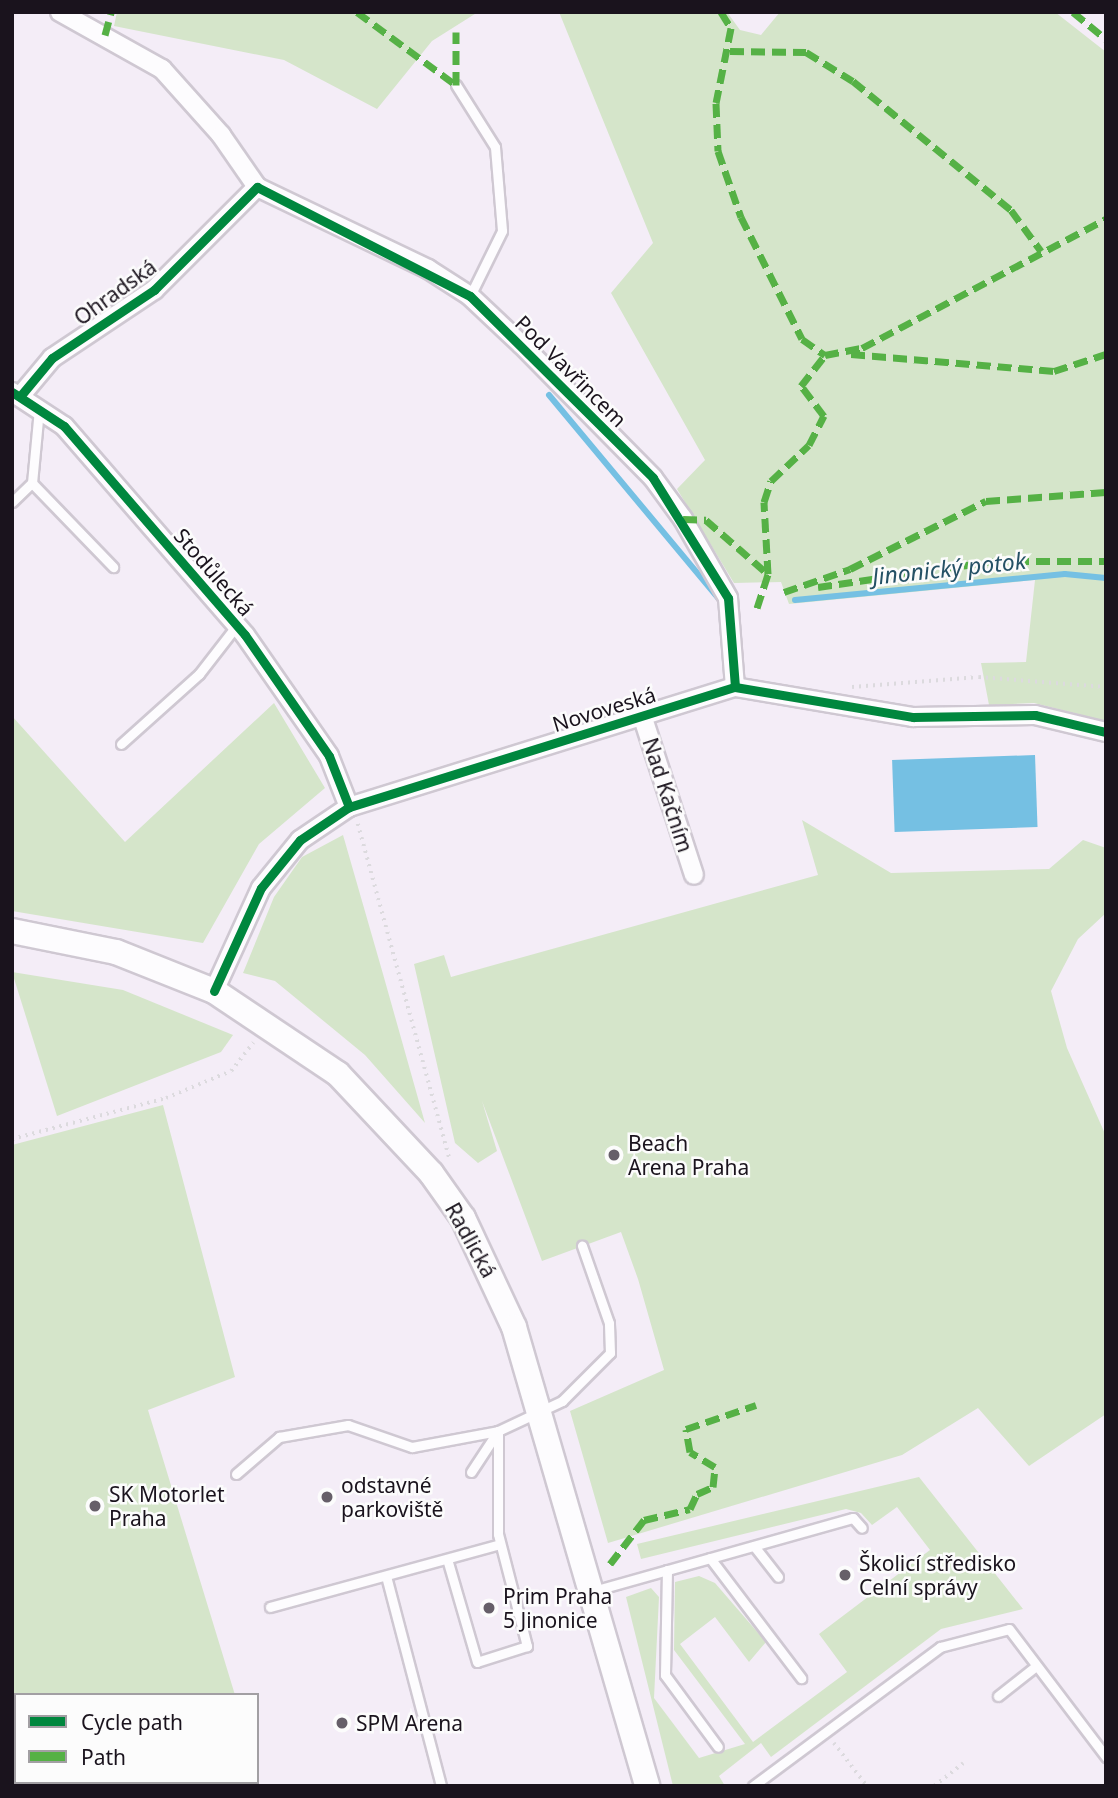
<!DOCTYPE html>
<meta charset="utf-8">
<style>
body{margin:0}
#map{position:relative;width:1118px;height:1798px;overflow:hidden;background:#f4edf7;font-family:"Noto Sans",sans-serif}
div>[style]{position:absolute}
.green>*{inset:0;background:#d5e5ca}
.water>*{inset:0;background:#75c0e3;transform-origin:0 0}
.stream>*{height:6px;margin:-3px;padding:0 3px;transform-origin:3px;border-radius:3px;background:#75c0e3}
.path>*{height:3.5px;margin-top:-1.75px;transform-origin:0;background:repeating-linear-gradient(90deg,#dcdade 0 2px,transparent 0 7px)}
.roads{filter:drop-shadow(2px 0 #cfc8d2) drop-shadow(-2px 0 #cfc8d2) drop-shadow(0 2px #cfc8d2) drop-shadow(0 -2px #cfc8d2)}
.lane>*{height:9px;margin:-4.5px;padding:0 4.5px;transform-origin:4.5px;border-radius:4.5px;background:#fdfcfe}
.street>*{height:18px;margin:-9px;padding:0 9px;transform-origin:9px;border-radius:9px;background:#fdfcfe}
.secondary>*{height:24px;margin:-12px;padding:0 12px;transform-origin:12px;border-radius:12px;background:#fdfcfe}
.quiet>*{height:7px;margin-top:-3.5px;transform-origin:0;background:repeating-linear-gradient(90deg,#55b145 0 14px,transparent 0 21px)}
.cycleway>*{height:9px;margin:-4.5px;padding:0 4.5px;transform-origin:4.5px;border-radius:4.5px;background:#00873e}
.dots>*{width:19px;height:19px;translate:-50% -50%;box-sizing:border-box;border:4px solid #fcfcfc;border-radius:50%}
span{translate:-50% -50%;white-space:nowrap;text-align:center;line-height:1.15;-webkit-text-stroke:5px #fcfcfc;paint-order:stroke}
.street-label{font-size:21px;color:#1a131d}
.poi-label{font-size:21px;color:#1a131d}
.left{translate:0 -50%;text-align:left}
.water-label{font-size:23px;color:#255165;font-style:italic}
.frame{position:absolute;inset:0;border:14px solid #1a131d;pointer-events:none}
.legend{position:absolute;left:14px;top:1693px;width:245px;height:91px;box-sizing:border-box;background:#fcfcfc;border:2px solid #a29fa3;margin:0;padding:9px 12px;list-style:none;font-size:21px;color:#1a131d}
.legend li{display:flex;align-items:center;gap:14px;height:35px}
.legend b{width:35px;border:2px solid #a29fa3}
</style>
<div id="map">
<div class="green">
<div style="clip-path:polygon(117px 12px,478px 12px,432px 41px,377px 109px,284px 60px,114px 26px)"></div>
<div style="clip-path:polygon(559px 12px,727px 12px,740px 30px,761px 35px,780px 12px,1055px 12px,1106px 52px,1106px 721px,1034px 703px,989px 705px,981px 663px,1026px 662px,1035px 580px,789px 604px,781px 582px,734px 583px,677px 489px,705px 460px,611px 293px,653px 243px)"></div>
<div style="clip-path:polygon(274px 703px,325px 788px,259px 844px,203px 943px,12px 911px,12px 716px,125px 842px)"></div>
<div style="clip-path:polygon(802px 820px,891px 873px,1049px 869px,1083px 840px,1106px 848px,1106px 913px,1078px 939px,1051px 991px,1067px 1048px,1106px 1136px,1106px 1414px,1029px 1466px,978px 1408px,902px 1455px,608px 1543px,570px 1411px,664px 1370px,638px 1279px,621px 1232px,542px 1261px,482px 1101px,497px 1151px,478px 1163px,455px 1143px,414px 964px,444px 955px,451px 977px,818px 875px)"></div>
<div style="clip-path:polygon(343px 835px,383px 974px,425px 1123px,365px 1055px,275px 981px,243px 973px,274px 897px,302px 857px)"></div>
<div style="clip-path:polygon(12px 972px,123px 990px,233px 1035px,221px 1052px,57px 1116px)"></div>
<div style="clip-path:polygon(163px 1105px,235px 1377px,148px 1410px,235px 1695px,16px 1695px,16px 1782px,243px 1782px,12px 1786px,12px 1145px)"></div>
<div style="clip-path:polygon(919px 1477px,1023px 1609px,941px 1629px,771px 1757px,761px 1743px,719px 1776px,725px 1786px,673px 1786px,626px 1597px,651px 1588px,659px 1597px,654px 1698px,699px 1758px,745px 1744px,674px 1650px,675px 1582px,699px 1576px,715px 1583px,766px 1642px,749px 1662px,715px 1617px,680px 1644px,753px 1742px,847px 1672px,819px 1634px,930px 1550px,897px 1507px,872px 1525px,861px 1513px,846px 1509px,641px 1559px,637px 1544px)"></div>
</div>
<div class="water">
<div style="left:1035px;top:755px;width:72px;height:143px;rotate:88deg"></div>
</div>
<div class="stream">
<div style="left:549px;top:395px;width:264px;rotate:50.2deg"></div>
<div style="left:795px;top:600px;width:271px;rotate:-5.5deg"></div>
<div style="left:1065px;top:574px;width:41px;rotate:5.6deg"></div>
</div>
<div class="path">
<div style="left:852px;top:687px;width:127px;rotate:-4.5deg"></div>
<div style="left:979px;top:677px;width:127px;rotate:4.5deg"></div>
<div style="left:358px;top:824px;width:348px;rotate:74.7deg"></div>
<div style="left:12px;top:1139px;width:159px;rotate:-14.9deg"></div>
<div style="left:166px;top:1098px;width:70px;rotate:-22.6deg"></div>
<div style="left:231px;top:1071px;width:36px;rotate:-52deg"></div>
<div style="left:834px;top:1743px;width:54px;rotate:52.5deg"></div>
<div style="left:934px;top:1786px;width:37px;rotate:-38deg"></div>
</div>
<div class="roads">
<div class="lane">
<div style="left:456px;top:85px;width:73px;rotate:57.8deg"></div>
<div style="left:495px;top:147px;width:84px;rotate:85.2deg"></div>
<div style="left:502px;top:231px;width:72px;rotate:116.2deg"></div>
<div style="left:32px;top:483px;width:117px;rotate:46deg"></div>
<div style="left:12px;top:502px;width:28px;rotate:-44deg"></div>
<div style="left:32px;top:483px;width:74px;rotate:-84.6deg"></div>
<div style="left:121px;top:744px;width:105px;rotate:-41.9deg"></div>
<div style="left:199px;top:674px;width:62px;rotate:-52.2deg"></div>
<div style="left:471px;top:1472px;width:49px;rotate:-56.6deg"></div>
<div style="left:498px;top:1431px;width:71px;rotate:-25.1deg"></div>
<div style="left:562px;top:1401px;width:68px;rotate:-45deg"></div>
<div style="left:610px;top:1353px;width:30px;rotate:-92deg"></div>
<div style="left:609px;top:1323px;width:82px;rotate:-109.3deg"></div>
<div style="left:236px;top:1474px;width:57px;rotate:-40.7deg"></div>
<div style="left:279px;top:1437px;width:70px;rotate:-9.9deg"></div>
<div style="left:348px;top:1425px;width:68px;rotate:19deg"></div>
<div style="left:412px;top:1447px;width:87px;rotate:-10.5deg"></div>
<div style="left:498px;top:1431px;width:103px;rotate:90deg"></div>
<div style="left:498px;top:1534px;width:116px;rotate:75.5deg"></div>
<div style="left:527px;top:1646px;width:52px;rotate:162.3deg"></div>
<div style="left:477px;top:1662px;width:107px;rotate:-106.2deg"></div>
<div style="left:754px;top:1546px;width:39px;rotate:52deg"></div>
<div style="left:710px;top:1558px;width:151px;rotate:52.8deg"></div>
<div style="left:667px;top:1570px;width:105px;rotate:91.1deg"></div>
<div style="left:665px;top:1675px;width:89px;rotate:53.6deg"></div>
<div style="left:386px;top:1576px;width:217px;rotate:75.3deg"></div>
<div style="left:593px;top:1591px;width:270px;rotate:-15.7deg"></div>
<div style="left:853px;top:1518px;width:13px;rotate:48deg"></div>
<div style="left:270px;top:1607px;width:238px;rotate:-15.3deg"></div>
<div style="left:998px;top:1696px;width:48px;rotate:-38.3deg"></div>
<div style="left:753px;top:1786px;width:233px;rotate:-36.6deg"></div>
<div style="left:940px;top:1647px;width:71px;rotate:-14.6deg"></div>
<div style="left:1009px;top:1629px;width:161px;rotate:52.8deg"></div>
</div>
<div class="street">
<div style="left:60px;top:12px;width:117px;rotate:29.2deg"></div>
<div style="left:162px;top:69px;width:89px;rotate:48.2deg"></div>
<div style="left:221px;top:135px;width:63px;rotate:55.3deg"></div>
<div style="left:257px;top:187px;width:190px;rotate:25.6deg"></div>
<div style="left:428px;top:269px;width:50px;rotate:32.7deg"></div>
<div style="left:470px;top:296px;width:70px;rotate:43.3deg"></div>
<div style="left:521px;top:344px;width:188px;rotate:45.4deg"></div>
<div style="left:653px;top:478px;width:51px;rotate:53.8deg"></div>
<div style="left:683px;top:519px;width:91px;rotate:60.3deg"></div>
<div style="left:728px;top:598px;width:89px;rotate:85.5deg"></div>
<div style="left:12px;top:392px;width:62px;rotate:33.2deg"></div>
<div style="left:64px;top:426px;width:276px;rotate:49.1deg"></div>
<div style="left:245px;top:635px;width:147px;rotate:55.2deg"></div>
<div style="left:329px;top:756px;width:55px;rotate:68.6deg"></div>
<div style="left:22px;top:394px;width:47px;rotate:-50.2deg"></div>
<div style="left:52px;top:358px;width:123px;rotate:-33.7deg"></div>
<div style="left:154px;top:290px;width:146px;rotate:-45deg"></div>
<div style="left:642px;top:715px;width:168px;rotate:72deg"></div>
<div style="left:214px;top:991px;width:113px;rotate:-65.5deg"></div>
<div style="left:261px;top:888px;width:62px;rotate:-50.9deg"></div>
<div style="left:300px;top:840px;width:59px;rotate:-34deg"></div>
<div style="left:349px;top:807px;width:404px;rotate:-17.3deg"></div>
<div style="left:735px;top:687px;width:181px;rotate:9.6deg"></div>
<div style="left:913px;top:717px;width:122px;rotate:-0.9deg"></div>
<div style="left:1035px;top:715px;width:73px;rotate:13.5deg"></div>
</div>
<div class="secondary">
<div style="left:12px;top:931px;width:106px;rotate:11.4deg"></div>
<div style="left:116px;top:952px;width:105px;rotate:21.7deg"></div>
<div style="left:214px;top:991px;width:149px;rotate:33.8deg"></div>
<div style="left:338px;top:1074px;width:136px;rotate:46.8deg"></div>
<div style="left:431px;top:1173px;width:55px;rotate:54.6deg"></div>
<div style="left:463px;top:1218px;width:120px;rotate:64.9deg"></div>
<div style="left:514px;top:1327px;width:478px;rotate:73.8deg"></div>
</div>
</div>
<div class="quiet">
<div style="left:357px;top:12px;width:123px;rotate:36.4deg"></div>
<div style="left:456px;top:85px;width:53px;rotate:-90deg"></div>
<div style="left:721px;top:12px;width:19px;rotate:58deg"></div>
<div style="left:731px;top:28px;width:76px;rotate:101.3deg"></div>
<div style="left:716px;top:103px;width:48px;rotate:87.6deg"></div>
<div style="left:718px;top:151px;width:70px;rotate:70.8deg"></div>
<div style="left:741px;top:217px;width:136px;rotate:63.4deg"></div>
<div style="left:802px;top:339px;width:28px;rotate:35deg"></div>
<div style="left:825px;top:355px;width:38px;rotate:-11deg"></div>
<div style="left:862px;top:348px;width:276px;rotate:-27.9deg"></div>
<div style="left:1073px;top:12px;width:43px;rotate:39.3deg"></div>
<div style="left:105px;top:35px;width:24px;rotate:-75deg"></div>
<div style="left:730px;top:51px;width:76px;rotate:0.8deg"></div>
<div style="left:806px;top:52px;width:55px;rotate:31.7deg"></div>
<div style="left:853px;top:81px;width:204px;rotate:39.2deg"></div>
<div style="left:1011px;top:210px;width:51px;rotate:53.8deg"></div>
<div style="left:851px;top:354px;width:204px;rotate:4.8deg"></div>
<div style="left:1054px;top:371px;width:55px;rotate:-18.1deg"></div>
<div style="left:683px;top:519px;width:23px;rotate:2deg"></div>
<div style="left:706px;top:520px;width:82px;rotate:41.1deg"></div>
<div style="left:818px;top:587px;width:178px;rotate:-8.4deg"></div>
<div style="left:994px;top:561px;width:112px"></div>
<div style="left:784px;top:592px;width:70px;rotate:-19.2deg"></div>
<div style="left:850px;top:569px;width:152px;rotate:-26.6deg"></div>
<div style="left:986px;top:501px;width:120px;rotate:-4.3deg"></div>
<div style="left:757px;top:608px;width:36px;rotate:-72deg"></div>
<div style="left:768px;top:574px;width:72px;rotate:-93.2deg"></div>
<div style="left:764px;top:502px;width:22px;rotate:-72deg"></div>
<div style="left:771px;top:481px;width:52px;rotate:-43.5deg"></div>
<div style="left:809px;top:445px;width:33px;rotate:-63deg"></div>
<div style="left:824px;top:416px;width:38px;rotate:-127deg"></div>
<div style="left:801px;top:386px;width:39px;rotate:-52deg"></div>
<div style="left:610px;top:1564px;width:56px;rotate:-52.3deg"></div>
<div style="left:644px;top:1520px;width:47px;rotate:-13.4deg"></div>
<div style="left:690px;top:1509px;width:17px;rotate:-65deg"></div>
<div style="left:697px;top:1494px;width:17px;rotate:-24deg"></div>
<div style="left:713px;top:1487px;width:20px;rotate:-84deg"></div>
<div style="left:715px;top:1467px;width:29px;rotate:-149deg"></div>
<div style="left:690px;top:1452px;width:23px;rotate:-100deg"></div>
<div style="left:686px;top:1429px;width:74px;rotate:-18.9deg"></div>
</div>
<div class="cycleway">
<div style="left:12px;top:392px;width:62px;rotate:33.2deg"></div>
<div style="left:64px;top:426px;width:276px;rotate:49.1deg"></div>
<div style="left:245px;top:635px;width:147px;rotate:55.2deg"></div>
<div style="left:329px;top:756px;width:55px;rotate:68.6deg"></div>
<div style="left:22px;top:394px;width:47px;rotate:-50.2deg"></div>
<div style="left:52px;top:358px;width:123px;rotate:-33.7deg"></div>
<div style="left:154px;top:290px;width:146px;rotate:-45deg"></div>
<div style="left:257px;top:187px;width:239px;rotate:27.1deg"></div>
<div style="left:470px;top:296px;width:258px;rotate:44.8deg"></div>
<div style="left:653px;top:478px;width:142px;rotate:58deg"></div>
<div style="left:728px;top:598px;width:89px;rotate:85.5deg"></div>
<div style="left:214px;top:991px;width:113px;rotate:-65.5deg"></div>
<div style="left:261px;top:888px;width:62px;rotate:-50.9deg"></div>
<div style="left:300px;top:840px;width:59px;rotate:-34deg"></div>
<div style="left:349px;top:807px;width:404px;rotate:-17.3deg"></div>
<div style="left:735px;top:687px;width:181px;rotate:9.6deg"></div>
<div style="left:913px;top:717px;width:122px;rotate:-0.9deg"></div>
<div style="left:1035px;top:715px;width:73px;rotate:13.5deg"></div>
</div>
<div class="dots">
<div style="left:614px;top:1155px;background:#665f69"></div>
<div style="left:327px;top:1497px;background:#665f69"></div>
<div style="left:95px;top:1506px;background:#665f69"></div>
<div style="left:845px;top:1575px;background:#665f69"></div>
<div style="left:489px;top:1608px;background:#665f69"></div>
<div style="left:342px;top:1723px;background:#665f69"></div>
</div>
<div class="street-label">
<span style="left:115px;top:292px;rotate:-36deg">Ohradská</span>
<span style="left:571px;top:371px;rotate:45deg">Pod Vavřincem</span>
<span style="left:214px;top:572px;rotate:49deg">Stodůlecká</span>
<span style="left:604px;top:709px;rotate:-17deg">Novoveská</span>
<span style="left:668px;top:795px;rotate:72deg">Nad Kačním</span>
<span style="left:471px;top:1240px;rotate:61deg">Radlická</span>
</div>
<div class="poi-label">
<span class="left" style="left:628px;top:1155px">Beach<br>Arena Praha</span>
<span class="left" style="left:341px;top:1497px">odstavné<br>parkoviště</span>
<span class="left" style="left:109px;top:1506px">SK Motorlet<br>Praha</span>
<span class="left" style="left:859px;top:1575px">Školicí středisko<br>Celní správy</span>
<span class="left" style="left:503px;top:1608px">Prim Praha<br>5 Jinonice</span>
<span class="left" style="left:356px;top:1723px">SPM Arena</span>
</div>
<div class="water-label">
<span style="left:949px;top:568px;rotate:-6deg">Jinonický potok</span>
</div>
<div class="frame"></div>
<ul class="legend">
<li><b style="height:9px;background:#00873e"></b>Cycle path</li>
<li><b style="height:9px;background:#55b145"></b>Path</li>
</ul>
</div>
